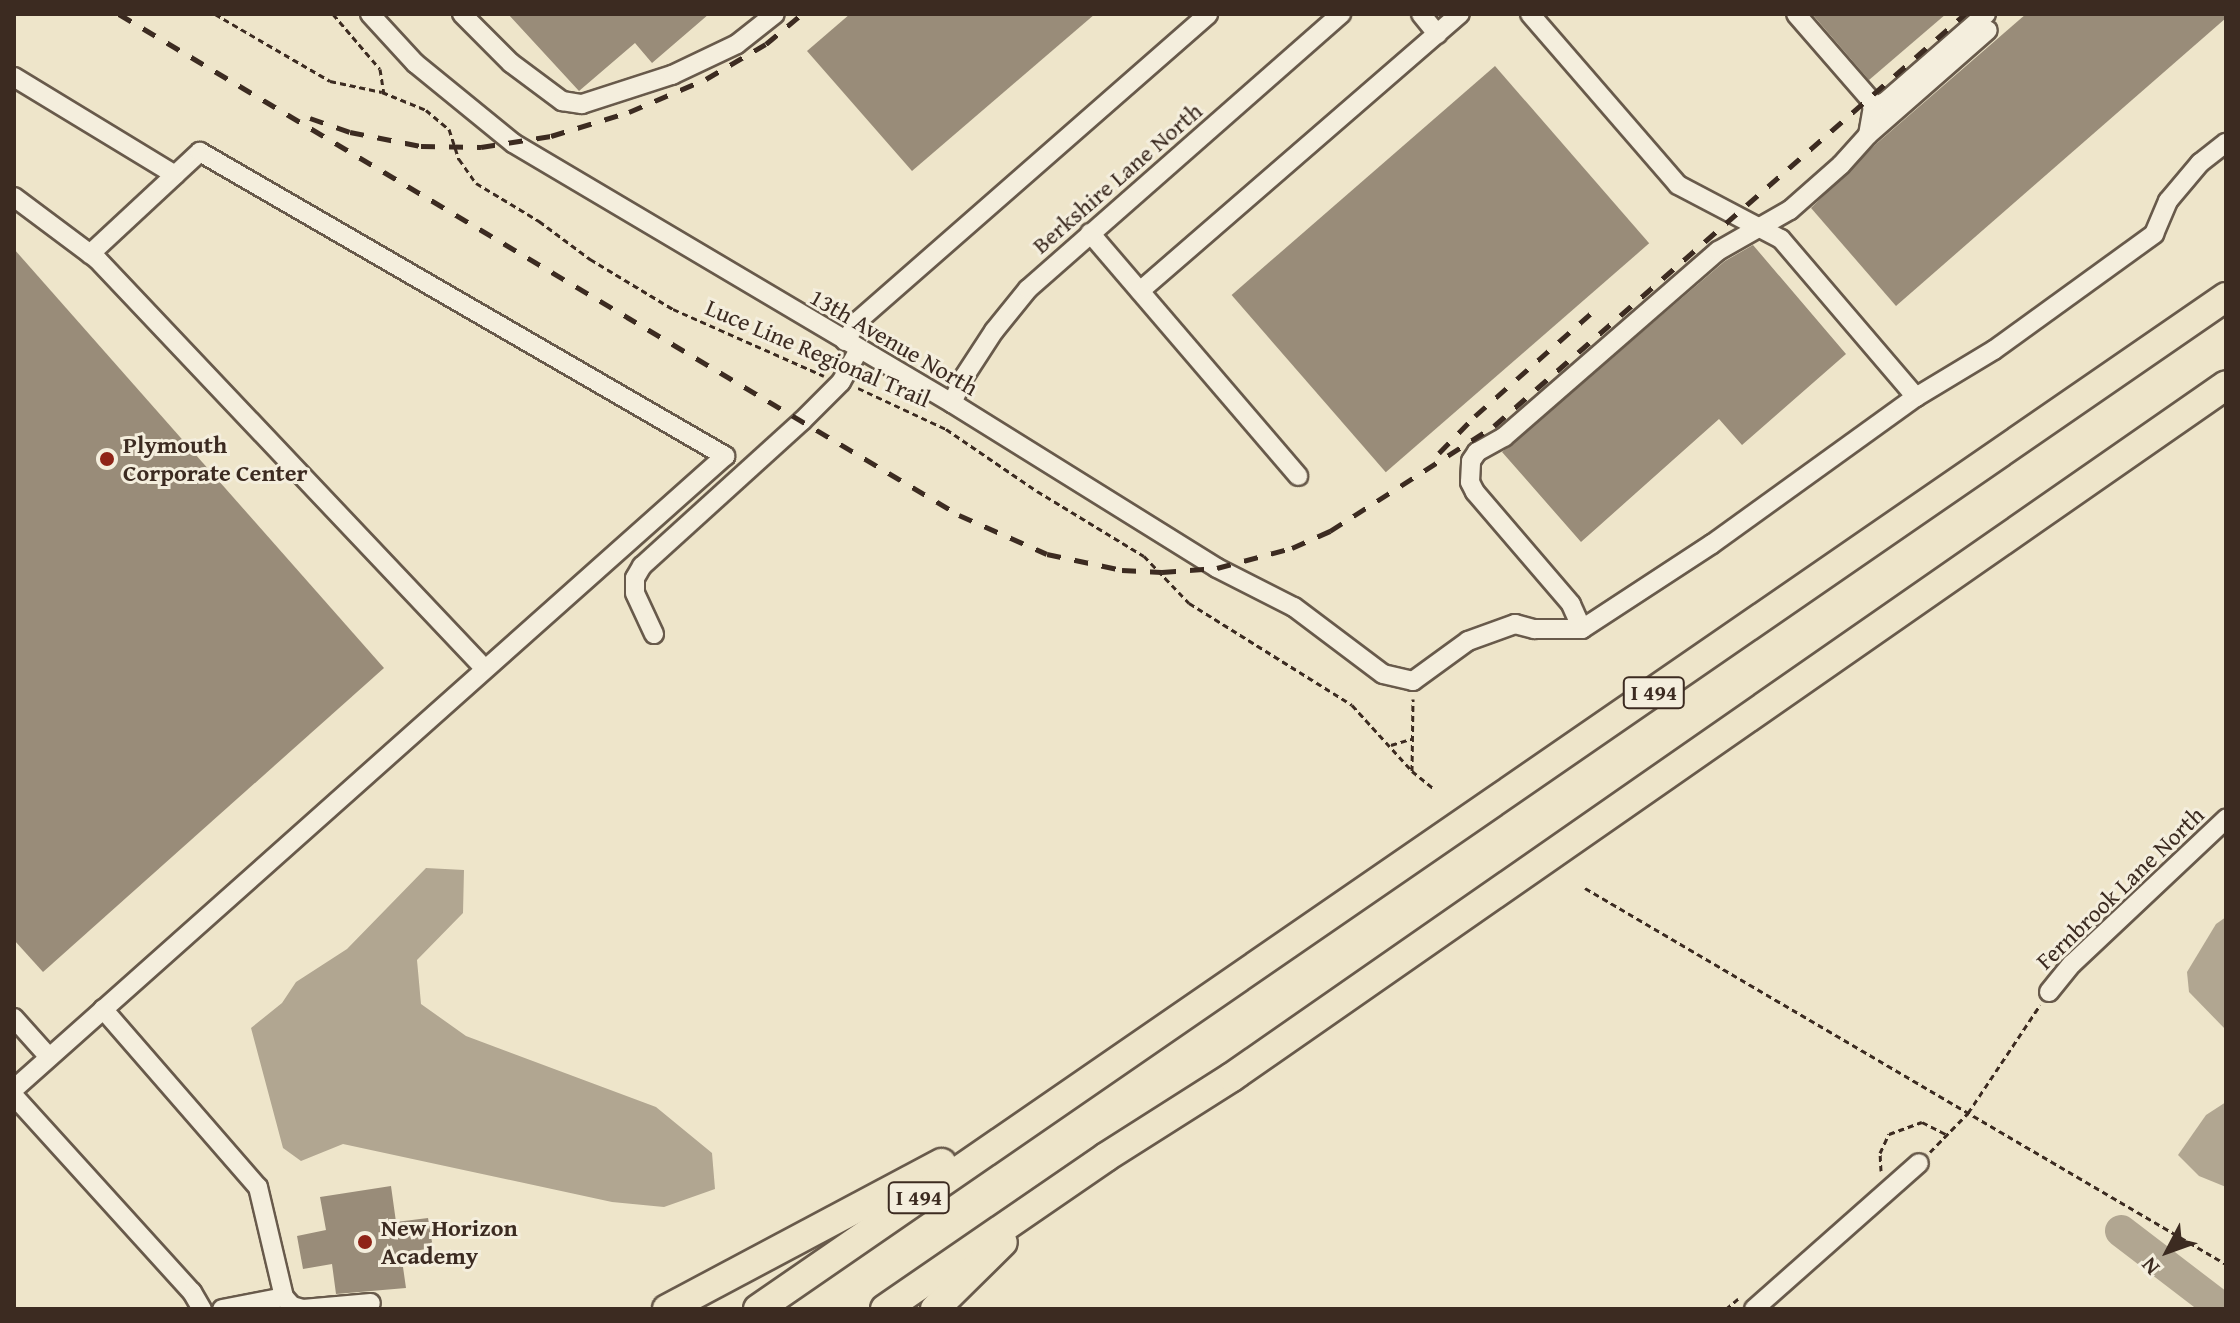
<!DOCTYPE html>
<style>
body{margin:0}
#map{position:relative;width:2240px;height:1323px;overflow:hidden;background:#eee5ca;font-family:"Gentium Book Plus",serif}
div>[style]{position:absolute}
.water>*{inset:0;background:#b1a691}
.river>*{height:32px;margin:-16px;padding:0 16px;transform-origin:16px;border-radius:16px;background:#b1a691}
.building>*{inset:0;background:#998c79;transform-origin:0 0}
.path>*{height:3px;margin-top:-1.5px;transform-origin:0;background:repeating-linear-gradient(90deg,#3c2b21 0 6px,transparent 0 10px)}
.roads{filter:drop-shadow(2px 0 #685a4b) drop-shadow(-2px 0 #685a4b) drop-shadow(0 2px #685a4b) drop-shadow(0 -2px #685a4b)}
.minor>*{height:18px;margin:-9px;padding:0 9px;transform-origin:9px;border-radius:9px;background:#f4eedd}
.highway>*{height:28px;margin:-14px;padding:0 14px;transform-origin:14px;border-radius:14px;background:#eee5ca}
.rail>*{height:5px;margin-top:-2.5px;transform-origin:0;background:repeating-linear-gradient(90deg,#3c2b21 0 14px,transparent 0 28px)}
.dots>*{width:22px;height:22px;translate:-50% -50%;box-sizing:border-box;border:4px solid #f4eedd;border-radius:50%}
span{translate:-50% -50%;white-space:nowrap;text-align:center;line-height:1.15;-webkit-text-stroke:6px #f4eedd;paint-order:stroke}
.shield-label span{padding:2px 6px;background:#f4eedd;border:2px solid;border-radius:6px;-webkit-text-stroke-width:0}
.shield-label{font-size:22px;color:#3c2b21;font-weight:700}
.street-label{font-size:24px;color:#3c2b21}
.poi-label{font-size:24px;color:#3c2b21;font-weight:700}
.left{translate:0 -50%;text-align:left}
.frame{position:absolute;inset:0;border:16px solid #3c2b21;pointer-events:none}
.north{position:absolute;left:2128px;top:1211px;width:80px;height:80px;-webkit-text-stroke:6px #f4eedd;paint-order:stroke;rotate:229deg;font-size:22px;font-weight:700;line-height:32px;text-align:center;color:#3c2b21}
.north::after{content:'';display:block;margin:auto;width:28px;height:36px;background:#3c2b21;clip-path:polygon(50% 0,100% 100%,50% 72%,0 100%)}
</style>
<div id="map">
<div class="water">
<div style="clip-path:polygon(426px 868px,464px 870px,463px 913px,417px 960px,421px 1004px,466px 1036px,656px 1107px,712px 1153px,715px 1189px,664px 1207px,612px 1202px,343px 1144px,301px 1161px,283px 1148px,251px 1028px,282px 1003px,296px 982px,347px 949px)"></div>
<div style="clip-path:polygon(2226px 917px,2226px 1030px,2189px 992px,2187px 972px,2216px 924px)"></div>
<div style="clip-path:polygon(2226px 1102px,2226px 1187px,2199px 1176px,2178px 1155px,2206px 1115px)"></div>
</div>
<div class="river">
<div style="left:2121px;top:1231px;width:128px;rotate:37.4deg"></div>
</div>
<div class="building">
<div style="clip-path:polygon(508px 14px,709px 14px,652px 63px,635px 43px,579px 91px)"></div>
<div style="clip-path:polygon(850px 14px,1095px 14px,912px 171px,807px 51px)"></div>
<div style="clip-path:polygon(1812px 14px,1946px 14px,1869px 80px)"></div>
<div style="clip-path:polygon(2026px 14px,2226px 14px,2226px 18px,1896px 306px,1811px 208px,1876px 144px)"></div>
<div style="left:1495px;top:66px;width:235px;height:349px;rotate:49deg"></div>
<div style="clip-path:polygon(1753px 245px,1846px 354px,1742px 445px,1719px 419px,1581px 542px,1502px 452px,1725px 261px)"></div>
<div style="clip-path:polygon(14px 249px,384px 668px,43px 972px,14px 940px)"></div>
<div style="clip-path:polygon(391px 1186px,396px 1222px,428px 1218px,433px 1248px,401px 1253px,406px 1288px,336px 1294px,332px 1264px,303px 1269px,297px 1236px,326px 1230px,320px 1197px)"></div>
</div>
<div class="path">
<div style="left:215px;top:14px;width:133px;rotate:30.2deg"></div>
<div style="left:330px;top:81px;width:53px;rotate:11.9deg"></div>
<div style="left:382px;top:92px;width:48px;rotate:22.2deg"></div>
<div style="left:426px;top:110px;width:30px;rotate:40deg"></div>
<div style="left:449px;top:129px;width:32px;rotate:72deg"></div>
<div style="left:459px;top:159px;width:29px;rotate:55deg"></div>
<div style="left:476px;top:183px;width:74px;rotate:31.1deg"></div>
<div style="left:539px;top:221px;width:64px;rotate:36.7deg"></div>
<div style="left:590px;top:259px;width:97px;rotate:31.1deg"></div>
<div style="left:673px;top:309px;width:165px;rotate:23.9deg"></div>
<div style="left:333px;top:14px;width:72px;rotate:49.5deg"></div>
<div style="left:380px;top:69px;width:24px;rotate:81deg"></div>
<div style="left:858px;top:388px;width:97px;rotate:25deg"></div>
<div style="left:946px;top:429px;width:110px;rotate:34.3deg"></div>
<div style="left:1037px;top:491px;width:125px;rotate:31.3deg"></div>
<div style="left:1144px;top:556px;width:65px;rotate:46.2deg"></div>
<div style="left:1189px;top:603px;width:192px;rotate:32deg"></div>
<div style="left:1352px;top:705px;width:89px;rotate:47.7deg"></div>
<div style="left:1412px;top:771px;width:28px;rotate:39deg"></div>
<div style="left:1391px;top:745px;width:21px;rotate:-17deg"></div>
<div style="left:1412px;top:771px;width:72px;rotate:-89.2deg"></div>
<div style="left:1585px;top:888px;width:743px;rotate:30.4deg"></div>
<div style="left:1930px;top:1152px;width:54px;rotate:-45.7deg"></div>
<div style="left:1968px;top:1113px;width:130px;rotate:-56.3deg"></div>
<div style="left:1881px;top:1171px;width:18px;rotate:-93deg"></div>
<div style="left:1880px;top:1153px;width:21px;rotate:-65deg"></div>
<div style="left:1889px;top:1134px;width:35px;rotate:-20deg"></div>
<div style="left:1922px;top:1122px;width:27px;rotate:27deg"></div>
<div style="left:1726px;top:1309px;width:16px;rotate:-40deg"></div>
</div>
<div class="roads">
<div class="minor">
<div style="left:370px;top:14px;width:67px;rotate:47.4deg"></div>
<div style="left:415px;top:63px;width:127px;rotate:39.2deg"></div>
<div style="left:513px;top:143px;width:510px;rotate:30.64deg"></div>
<div style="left:952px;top:403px;width:312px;rotate:31.9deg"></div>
<div style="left:1217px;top:568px;width:86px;rotate:26.9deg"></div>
<div style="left:1294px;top:607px;width:111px;rotate:37deg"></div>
<div style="left:1383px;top:674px;width:31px;rotate:13deg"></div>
<div style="left:1413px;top:681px;width:68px;rotate:-36deg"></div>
<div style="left:1468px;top:641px;width:50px;rotate:-19.9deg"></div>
<div style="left:1515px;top:624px;width:20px;rotate:15deg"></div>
<div style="left:1534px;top:629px;width:48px"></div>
<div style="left:1582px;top:629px;width:155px;rotate:-33.2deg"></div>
<div style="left:1712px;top:544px;width:251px;rotate:-35.8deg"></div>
<div style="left:462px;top:14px;width:69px;rotate:45deg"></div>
<div style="left:511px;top:63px;width:64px;rotate:36.7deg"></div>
<div style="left:562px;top:101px;width:20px;rotate:9deg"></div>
<div style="left:582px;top:104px;width:95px;rotate:-17.9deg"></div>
<div style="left:672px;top:75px;width:72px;rotate:-25.5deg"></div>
<div style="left:737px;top:44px;width:48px;rotate:-38.3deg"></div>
<div style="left:1421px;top:14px;width:26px;rotate:51deg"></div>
<div style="left:1530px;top:14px;width:226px;rotate:49.1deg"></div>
<div style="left:1678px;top:185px;width:116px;rotate:27.7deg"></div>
<div style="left:1781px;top:239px;width:208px;rotate:49.5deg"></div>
<div style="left:1916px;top:397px;width:91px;rotate:-31.1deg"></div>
<div style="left:1994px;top:350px;width:198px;rotate:-35.9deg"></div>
<div style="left:2154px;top:234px;width:36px;rotate:-67deg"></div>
<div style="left:2168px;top:201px;width:50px;rotate:-49.9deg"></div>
<div style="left:2200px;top:163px;width:33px;rotate:-38deg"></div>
<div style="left:14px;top:77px;width:188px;rotate:31.3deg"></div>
<div style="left:175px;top:175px;width:34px;rotate:-43deg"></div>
<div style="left:200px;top:152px;width:607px;rotate:30.07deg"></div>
<div style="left:725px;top:456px;width:952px;rotate:138.32deg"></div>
<div style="left:1873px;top:108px;width:13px;rotate:-27deg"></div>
<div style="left:1885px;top:102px;width:134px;rotate:-41.1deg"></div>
<div style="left:1868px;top:135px;width:159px;rotate:-41.2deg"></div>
<div style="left:14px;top:197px;width:104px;rotate:36.8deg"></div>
<div style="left:97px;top:259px;width:564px;rotate:46.58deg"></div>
<div style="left:1090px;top:233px;width:320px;rotate:49.4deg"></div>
<div style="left:90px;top:254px;width:116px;rotate:-42.9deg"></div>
<div style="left:1140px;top:291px;width:423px;rotate:-40.9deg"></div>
<div style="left:845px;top:341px;width:25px;rotate:-56deg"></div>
<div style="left:859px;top:320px;width:464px;rotate:-41.2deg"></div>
<div style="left:952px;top:403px;width:29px;rotate:-65deg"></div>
<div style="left:964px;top:377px;width:55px;rotate:-56.9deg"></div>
<div style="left:994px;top:331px;width:54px;rotate:-51deg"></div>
<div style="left:1028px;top:289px;width:417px;rotate:-41.3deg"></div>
<div style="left:1582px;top:629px;width:27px;rotate:-114deg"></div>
<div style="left:1571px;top:604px;width:148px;rotate:-130.6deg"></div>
<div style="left:1475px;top:492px;width:11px;rotate:-117deg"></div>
<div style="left:1470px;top:482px;width:21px;rotate:-87deg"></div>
<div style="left:1471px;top:461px;width:11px;rotate:-56deg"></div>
<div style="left:1477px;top:452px;width:31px;rotate:-29deg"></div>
<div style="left:1504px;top:437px;width:284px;rotate:-41deg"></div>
<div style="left:1718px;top:251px;width:83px;rotate:-29.7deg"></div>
<div style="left:1790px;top:210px;width:68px;rotate:-41.4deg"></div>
<div style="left:1841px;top:165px;width:40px;rotate:-48deg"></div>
<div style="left:1868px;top:135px;width:27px;rotate:-80deg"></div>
<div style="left:1873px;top:108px;width:11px;rotate:-112deg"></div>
<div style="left:1869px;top:98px;width:111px;rotate:-131deg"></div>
<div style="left:654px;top:634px;width:45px;rotate:-114.9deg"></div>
<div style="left:635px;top:593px;width:15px;rotate:-90deg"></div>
<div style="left:635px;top:578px;width:14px;rotate:-60deg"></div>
<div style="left:642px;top:566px;width:216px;rotate:-42.2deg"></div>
<div style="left:802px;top:421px;width:55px;rotate:-45deg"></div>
<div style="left:841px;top:382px;width:38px;rotate:-61deg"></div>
<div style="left:2049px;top:992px;width:36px;rotate:-51deg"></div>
<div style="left:2072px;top:964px;width:212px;rotate:-43.3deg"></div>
<div style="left:103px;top:1009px;width:236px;rotate:49deg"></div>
<div style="left:258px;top:1187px;width:113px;rotate:76.7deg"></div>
<div style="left:284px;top:1297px;width:63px;rotate:169deg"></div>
<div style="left:14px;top:1018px;width:52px;rotate:48.1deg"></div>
<div style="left:14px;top:1096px;width:265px;rotate:47.8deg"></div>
<div style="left:192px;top:1292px;width:20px;rotate:60deg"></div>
<div style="left:284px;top:1297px;width:12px;rotate:48deg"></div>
<div style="left:292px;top:1306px;width:11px;rotate:15deg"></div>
<div style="left:303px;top:1309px;width:68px;rotate:-5deg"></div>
<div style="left:1754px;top:1309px;width:220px;rotate:-41.5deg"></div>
</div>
<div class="highway">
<div style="left:667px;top:1309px;width:311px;rotate:-28deg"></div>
<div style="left:758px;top:1309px;width:1783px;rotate:-34.58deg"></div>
<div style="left:885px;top:1309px;width:268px;rotate:-34.5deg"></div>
<div style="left:1106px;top:1157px;width:149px;rotate:-32.4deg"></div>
<div style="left:1232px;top:1077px;width:1211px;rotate:-34.84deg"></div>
<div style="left:935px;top:1309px;width:95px;rotate:-44.6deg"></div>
</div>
</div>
<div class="rail">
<div style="left:119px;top:14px;width:978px;rotate:30.81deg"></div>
<div style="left:959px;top:515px;width:96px;rotate:23.9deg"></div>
<div style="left:1047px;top:554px;width:77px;rotate:12deg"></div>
<div style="left:1122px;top:570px;width:40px;rotate:2.9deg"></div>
<div style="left:1162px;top:572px;width:55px;rotate:-4.2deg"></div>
<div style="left:1217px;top:568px;width:78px;rotate:-14.9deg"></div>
<div style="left:1292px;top:548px;width:42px;rotate:-24.1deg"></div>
<div style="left:1330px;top:531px;width:195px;rotate:-32.6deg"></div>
<div style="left:1494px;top:426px;width:626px;rotate:-41.18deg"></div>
<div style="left:310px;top:118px;width:42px;rotate:19.3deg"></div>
<div style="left:350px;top:132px;width:72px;rotate:11.2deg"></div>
<div style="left:421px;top:146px;width:60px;rotate:1deg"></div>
<div style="left:481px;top:147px;width:71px;rotate:-8.9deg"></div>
<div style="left:551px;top:136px;width:82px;rotate:-17.1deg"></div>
<div style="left:629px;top:112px;width:84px;rotate:-23.2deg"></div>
<div style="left:706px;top:79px;width:69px;rotate:-30.3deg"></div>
<div style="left:766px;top:44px;width:47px;rotate:-39.8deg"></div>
<div style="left:1439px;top:453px;width:52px;rotate:-45.8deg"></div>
<div style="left:1475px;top:416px;width:160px;rotate:-41.5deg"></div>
</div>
<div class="dots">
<div style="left:107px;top:459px;background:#8f2418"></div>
<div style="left:365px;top:1242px;background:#8f2418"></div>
</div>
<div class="shield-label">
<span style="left:1654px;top:693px">I 494</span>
<span style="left:919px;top:1198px">I 494</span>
</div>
<div class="street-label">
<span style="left:1117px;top:178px;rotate:-41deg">Berkshire Lane North</span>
<span style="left:894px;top:342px;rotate:30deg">13th Avenue North</span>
<span style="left:818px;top:353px;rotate:23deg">Luce Line Regional Trail</span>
<span style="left:2120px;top:888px;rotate:-44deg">Fernbrook Lane North</span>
</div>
<div class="poi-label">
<span class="left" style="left:123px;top:459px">Plymouth<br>Corporate Center</span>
<span class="left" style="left:381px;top:1242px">New Horizon<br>Academy</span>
</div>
<div class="frame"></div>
<div class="north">N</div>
</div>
